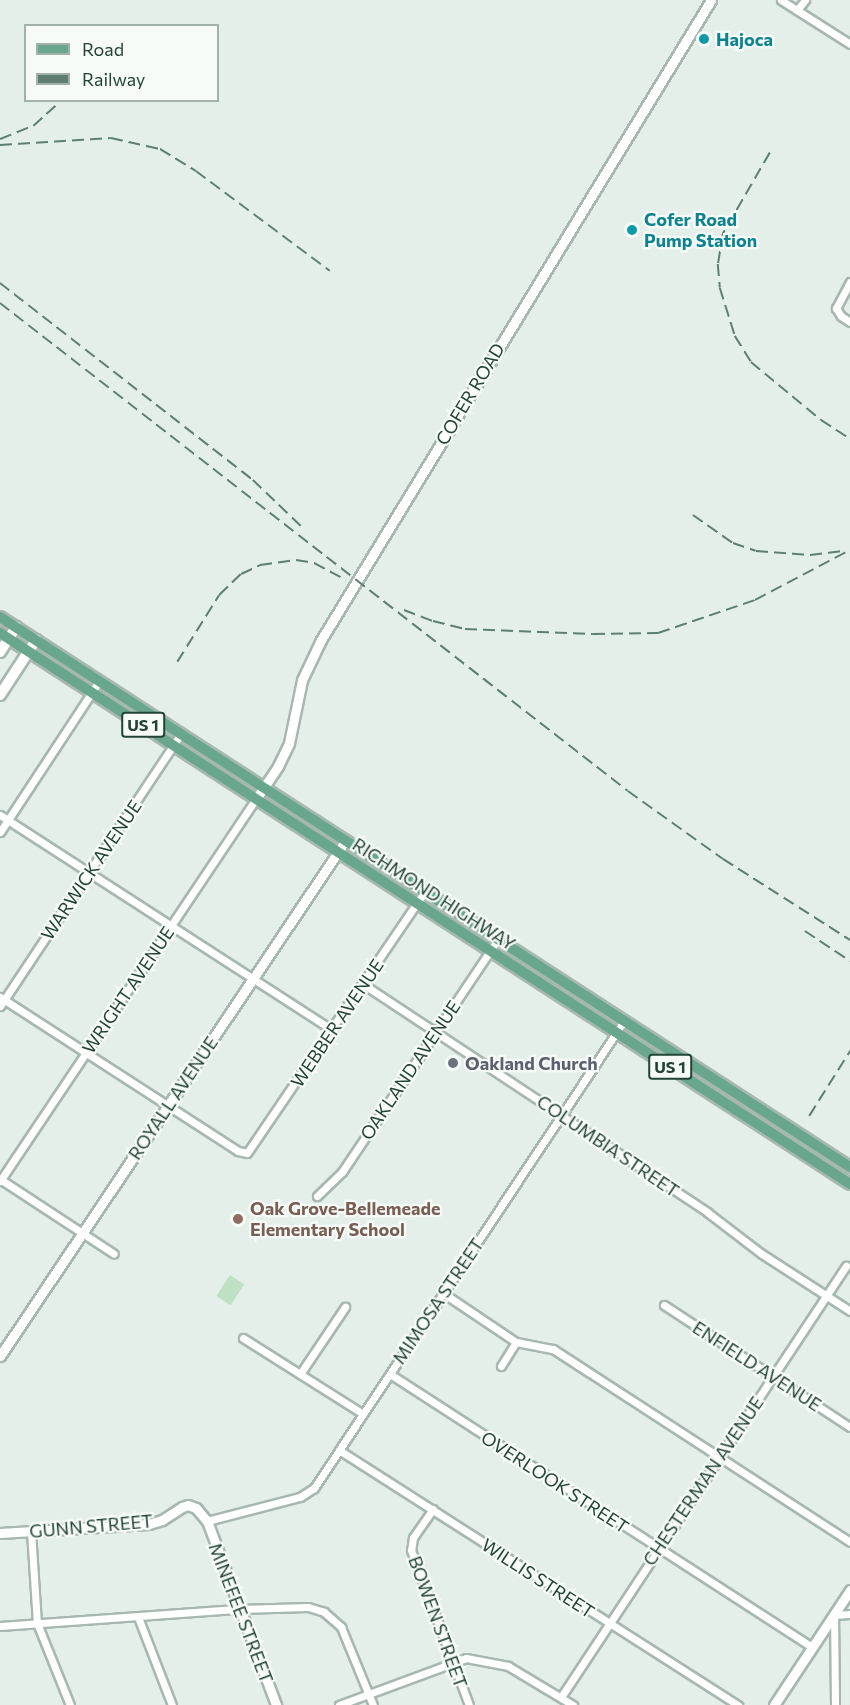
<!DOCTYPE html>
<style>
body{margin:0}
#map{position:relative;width:850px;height:1705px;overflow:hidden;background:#e5efea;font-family:Commissioner,sans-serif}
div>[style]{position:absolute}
.green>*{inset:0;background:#bde1c2;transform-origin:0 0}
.roads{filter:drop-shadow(2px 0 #a7b8b0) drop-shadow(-2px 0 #a7b8b0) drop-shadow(0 2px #a7b8b0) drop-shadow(0 -2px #a7b8b0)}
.minor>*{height:7px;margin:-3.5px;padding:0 3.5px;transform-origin:3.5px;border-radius:3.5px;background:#fff}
.tertiary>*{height:9px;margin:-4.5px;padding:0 4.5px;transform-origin:4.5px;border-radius:4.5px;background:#fff}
.secondary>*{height:10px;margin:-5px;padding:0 5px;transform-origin:5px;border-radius:5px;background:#fff}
.primary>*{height:10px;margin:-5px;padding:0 5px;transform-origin:5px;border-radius:5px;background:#68a78e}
.rail>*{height:1.5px;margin-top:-0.75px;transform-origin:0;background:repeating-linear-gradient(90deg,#5e7e71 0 12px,transparent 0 18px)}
.dots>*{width:16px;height:16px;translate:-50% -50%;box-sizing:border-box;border:3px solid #f7fbf8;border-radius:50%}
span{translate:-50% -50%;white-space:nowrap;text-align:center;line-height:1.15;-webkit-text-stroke:4.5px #f7fbf8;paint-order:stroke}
.shield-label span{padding:2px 4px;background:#f7fbf8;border:2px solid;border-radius:4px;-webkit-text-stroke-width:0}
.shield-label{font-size:16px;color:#234336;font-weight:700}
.culture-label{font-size:18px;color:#0d838f;font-weight:700}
.left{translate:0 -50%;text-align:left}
.street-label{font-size:18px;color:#234336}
.worship-label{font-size:18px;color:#5b616d;font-weight:700}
.education-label{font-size:18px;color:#785e54;font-weight:700}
.legend{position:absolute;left:24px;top:24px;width:195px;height:78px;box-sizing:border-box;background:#f7fbf8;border:2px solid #a2b1aa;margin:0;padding:8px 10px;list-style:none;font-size:18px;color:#234336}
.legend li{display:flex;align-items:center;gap:12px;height:30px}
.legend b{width:30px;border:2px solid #a2b1aa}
</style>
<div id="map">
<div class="green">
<div style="left:230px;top:1275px;width:17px;height:25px;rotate:33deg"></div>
</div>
<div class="roads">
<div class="minor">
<div style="left:781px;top:0;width:82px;rotate:32.5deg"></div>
<div style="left:797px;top:10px;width:13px;rotate:-51deg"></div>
<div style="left:850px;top:282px;width:30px;rotate:118deg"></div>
<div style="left:836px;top:308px;width:9px;rotate:58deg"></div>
<div style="left:841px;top:316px;width:11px;rotate:34deg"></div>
<div style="left:0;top:815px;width:396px;rotate:32.9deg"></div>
<div style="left:0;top:832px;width:181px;rotate:-56.7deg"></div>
<div style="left:363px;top:984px;width:413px;rotate:33.5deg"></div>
<div style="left:707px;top:1212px;width:69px;rotate:37.4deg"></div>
<div style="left:762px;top:1254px;width:105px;rotate:32.9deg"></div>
<div style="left:0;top:997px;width:283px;rotate:32.9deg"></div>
<div style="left:238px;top:1151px;width:9px;rotate:13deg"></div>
<div style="left:247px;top:1153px;width:317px;rotate:-55.8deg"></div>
<div style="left:0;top:1006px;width:327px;rotate:-56.4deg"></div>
<div style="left:0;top:1179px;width:136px;rotate:33.3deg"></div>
<div style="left:0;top:1181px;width:460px;rotate:-56.2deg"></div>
<div style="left:317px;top:1196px;width:35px;rotate:-44deg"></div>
<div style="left:342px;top:1172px;width:280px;rotate:-56.2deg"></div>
<div style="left:443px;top:1293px;width:88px;rotate:33.9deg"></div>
<div style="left:516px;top:1342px;width:38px;rotate:11deg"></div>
<div style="left:553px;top:1349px;width:354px;rotate:33deg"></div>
<div style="left:664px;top:1305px;width:222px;rotate:33.3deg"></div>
<div style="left:243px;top:1338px;width:142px;rotate:32.3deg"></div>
<div style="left:501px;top:1366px;width:28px;rotate:-58deg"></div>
<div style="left:300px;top:1374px;width:81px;rotate:-56.1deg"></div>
<div style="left:390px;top:1374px;width:503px;rotate:32.9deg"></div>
<div style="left:339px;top:1450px;width:474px;rotate:32.6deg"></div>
<div style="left:433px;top:1509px;width:35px;rotate:125deg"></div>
<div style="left:413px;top:1538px;width:12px;rotate:99deg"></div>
<div style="left:411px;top:1550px;width:165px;rotate:69.5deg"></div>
<div style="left:207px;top:1521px;width:96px;rotate:-14.5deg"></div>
<div style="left:300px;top:1497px;width:17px;rotate:-33deg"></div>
<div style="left:314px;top:1488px;width:561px;rotate:-56.42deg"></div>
<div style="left:31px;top:1531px;width:92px;rotate:86.3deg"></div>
<div style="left:37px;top:1623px;width:88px;rotate:68.1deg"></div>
<div style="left:138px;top:1617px;width:94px;rotate:68.9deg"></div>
<div style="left:0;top:1626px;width:240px;rotate:-4.1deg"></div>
<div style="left:239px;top:1609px;width:69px;rotate:-1.7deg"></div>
<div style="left:308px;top:1607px;width:17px;rotate:17deg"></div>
<div style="left:324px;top:1612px;width:23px;rotate:41deg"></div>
<div style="left:341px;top:1627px;width:84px;rotate:67.7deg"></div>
<div style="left:561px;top:1697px;width:517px;rotate:-56.53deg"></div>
<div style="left:339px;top:1705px;width:135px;rotate:-20.3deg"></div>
<div style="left:466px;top:1658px;width:43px;rotate:10.8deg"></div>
<div style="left:508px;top:1666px;width:76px;rotate:31deg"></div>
<div style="left:835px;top:1705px;width:90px;rotate:-90.6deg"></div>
<div style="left:834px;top:1615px;width:16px;rotate:-4deg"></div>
</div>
<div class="tertiary">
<div style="left:256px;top:799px;width:40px;rotate:-56deg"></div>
<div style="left:278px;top:766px;width:25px;rotate:-64deg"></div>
<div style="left:289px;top:743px;width:64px;rotate:-78.3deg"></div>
<div style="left:302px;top:680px;width:44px;rotate:-64.6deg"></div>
<div style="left:321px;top:640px;width:749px;rotate:-58.64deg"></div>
<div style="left:0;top:1356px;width:621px;rotate:-56.16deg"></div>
<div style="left:0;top:1533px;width:149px;rotate:-3.5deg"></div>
<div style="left:149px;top:1524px;width:14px;rotate:-17deg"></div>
<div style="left:162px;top:1520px;width:24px;rotate:-33deg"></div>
<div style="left:182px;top:1507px;width:6px;rotate:-18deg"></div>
<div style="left:188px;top:1505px;width:9px;rotate:21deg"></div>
<div style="left:196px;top:1508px;width:17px;rotate:50deg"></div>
<div style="left:207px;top:1521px;width:197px;rotate:69.4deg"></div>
<div style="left:774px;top:1705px;width:138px;rotate:-56.5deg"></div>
</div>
<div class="secondary">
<div style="left:0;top:652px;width:30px;rotate:-57deg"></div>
<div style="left:0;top:695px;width:66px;rotate:-56.8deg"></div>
</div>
<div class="primary">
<div style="left:0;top:617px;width:1012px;rotate:32.91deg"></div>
<div style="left:0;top:633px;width:1013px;rotate:32.95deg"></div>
</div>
</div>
<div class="rail">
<div style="left:0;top:139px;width:35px;rotate:-22deg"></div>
<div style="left:33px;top:126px;width:39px;rotate:-42deg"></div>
<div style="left:0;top:145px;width:111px;rotate:-3.6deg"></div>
<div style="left:111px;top:138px;width:50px;rotate:12.7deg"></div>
<div style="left:160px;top:149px;width:42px;rotate:31.4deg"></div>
<div style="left:196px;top:171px;width:167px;rotate:36.7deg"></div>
<div style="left:770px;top:153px;width:94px;rotate:120.1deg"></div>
<div style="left:723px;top:234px;width:30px;rotate:99deg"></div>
<div style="left:718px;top:264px;width:24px;rotate:85deg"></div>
<div style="left:720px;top:288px;width:50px;rotate:72.6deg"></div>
<div style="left:735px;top:336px;width:31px;rotate:58deg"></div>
<div style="left:751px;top:362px;width:91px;rotate:39.6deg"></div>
<div style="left:821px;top:420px;width:35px;rotate:33deg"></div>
<div style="left:0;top:283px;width:321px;rotate:37.9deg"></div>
<div style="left:253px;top:480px;width:69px;rotate:43.8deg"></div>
<div style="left:0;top:303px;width:795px;rotate:37.85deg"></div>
<div style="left:628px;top:791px;width:117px;rotate:35.6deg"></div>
<div style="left:723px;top:859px;width:151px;rotate:32.5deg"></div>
<div style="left:693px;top:515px;width:49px;rotate:35deg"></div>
<div style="left:733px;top:543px;width:24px;rotate:19deg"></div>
<div style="left:756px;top:551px;width:54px;rotate:4.2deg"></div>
<div style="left:810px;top:555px;width:31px;rotate:-7deg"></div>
<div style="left:404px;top:610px;width:31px;rotate:21deg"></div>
<div style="left:433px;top:621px;width:33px;rotate:14deg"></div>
<div style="left:465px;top:629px;width:128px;rotate:2.2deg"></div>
<div style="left:593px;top:634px;width:65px;rotate:-0.9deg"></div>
<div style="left:658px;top:633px;width:102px;rotate:-18.8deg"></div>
<div style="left:755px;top:600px;width:107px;rotate:-27.8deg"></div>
<div style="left:177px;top:662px;width:79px;rotate:-57.9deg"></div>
<div style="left:219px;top:595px;width:30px;rotate:-44deg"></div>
<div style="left:241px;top:574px;width:21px;rotate:-25deg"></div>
<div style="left:260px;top:565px;width:36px;rotate:-8deg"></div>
<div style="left:296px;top:560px;width:18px;rotate:9deg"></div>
<div style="left:314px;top:563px;width:36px;rotate:28deg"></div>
<div style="left:805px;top:931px;width:54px;rotate:33.7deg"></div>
<div style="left:809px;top:1116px;width:77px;rotate:-57.8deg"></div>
</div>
<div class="dots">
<div style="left:704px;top:39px;background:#0f9aa8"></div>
<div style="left:632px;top:230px;background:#0f9aa8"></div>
<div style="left:453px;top:1063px;background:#6b7280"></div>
<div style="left:238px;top:1219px;background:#8d6e63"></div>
</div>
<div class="shield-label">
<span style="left:143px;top:725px">US 1</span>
<span style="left:670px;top:1067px">US 1</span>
</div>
<div class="culture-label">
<span class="left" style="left:716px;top:39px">Hajoca</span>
<span class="left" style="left:644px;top:230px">Cofer Road<br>Pump Station</span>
</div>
<div class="street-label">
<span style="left:470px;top:394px;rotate:-59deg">COFER ROAD</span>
<span style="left:91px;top:870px;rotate:-56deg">WARWICK AVENUE</span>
<span style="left:434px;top:894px;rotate:33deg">RICHMOND HIGHWAY</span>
<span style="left:128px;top:990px;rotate:-56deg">WRIGHT AVENUE</span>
<span style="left:337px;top:1023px;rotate:-56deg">WEBBER AVENUE</span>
<span style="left:410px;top:1070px;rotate:-56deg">OAKLAND AVENUE</span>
<span style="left:173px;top:1098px;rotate:-56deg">ROYALL AVENUE</span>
<span style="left:608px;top:1146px;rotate:34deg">COLUMBIA STREET</span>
<span style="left:438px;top:1301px;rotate:-56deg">MIMOSA STREET</span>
<span style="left:757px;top:1366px;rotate:33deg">ENFIELD AVENUE</span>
<span style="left:703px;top:1481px;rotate:-56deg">CHESTERMAN AVENUE</span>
<span style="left:555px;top:1482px;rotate:33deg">OVERLOOK STREET</span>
<span style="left:91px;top:1526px;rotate:-5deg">GUNN STREET</span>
<span style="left:538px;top:1578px;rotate:33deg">WILLIS STREET</span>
<span style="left:241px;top:1613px;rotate:69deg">MINEFEE STREET</span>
<span style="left:438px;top:1622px;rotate:70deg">BOWEN STREET</span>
</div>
<div class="worship-label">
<span class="left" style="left:465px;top:1063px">Oakland Church</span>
</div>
<div class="education-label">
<span class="left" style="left:250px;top:1219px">Oak Grove-Bellemeade<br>Elementary School</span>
</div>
<ul class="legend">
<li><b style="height:8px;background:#68a78e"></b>Road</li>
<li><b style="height:8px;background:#5e7e71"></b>Railway</li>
</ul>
</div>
